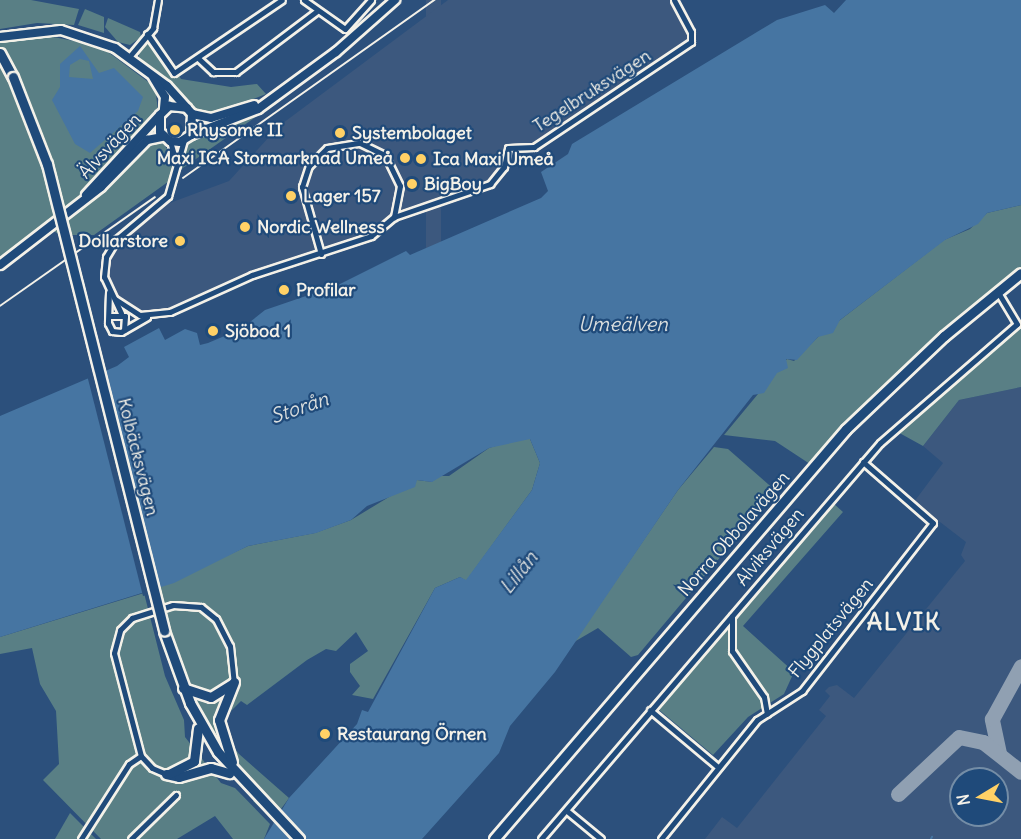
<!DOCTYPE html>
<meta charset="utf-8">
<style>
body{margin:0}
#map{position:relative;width:1021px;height:839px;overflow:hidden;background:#2c507c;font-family:Delius,sans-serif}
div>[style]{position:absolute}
.built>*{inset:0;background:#3c587e;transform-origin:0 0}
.green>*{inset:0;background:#597f85}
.water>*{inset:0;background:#4675a2}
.pier>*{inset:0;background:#2c507c}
.stream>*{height:1.5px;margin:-0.75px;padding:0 0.75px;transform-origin:0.75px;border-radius:0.75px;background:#4675a2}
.taxiway>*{height:15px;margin:-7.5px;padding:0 7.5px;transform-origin:7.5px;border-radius:7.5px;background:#90a0b2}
.roads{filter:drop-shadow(2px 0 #f4f1e8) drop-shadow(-2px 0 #f4f1e8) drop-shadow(0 2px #f4f1e8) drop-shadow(0 -2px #f4f1e8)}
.street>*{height:5px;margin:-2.5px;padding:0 2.5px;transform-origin:2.5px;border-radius:2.5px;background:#1f4a7a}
.secondary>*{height:8px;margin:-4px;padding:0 4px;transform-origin:4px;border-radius:4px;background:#1f4a7a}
.highway>*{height:9px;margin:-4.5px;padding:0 4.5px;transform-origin:4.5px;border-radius:4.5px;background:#1f4a7a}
.rail>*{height:1.5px;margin:-0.75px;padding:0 0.75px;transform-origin:0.75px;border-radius:0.75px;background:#f4f1e8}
.bridges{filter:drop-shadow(2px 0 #f4f1e8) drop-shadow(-2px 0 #f4f1e8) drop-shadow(0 2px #f4f1e8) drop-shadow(0 -2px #f4f1e8)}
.highway-bridge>*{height:9px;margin:-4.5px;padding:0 4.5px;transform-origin:4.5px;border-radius:4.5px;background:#1f4a7a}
.dots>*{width:16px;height:16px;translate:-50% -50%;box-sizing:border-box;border:3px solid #1f4a7a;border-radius:50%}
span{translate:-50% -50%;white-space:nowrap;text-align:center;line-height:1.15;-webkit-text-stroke:4.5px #1f4a7a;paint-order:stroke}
.street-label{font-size:18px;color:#f4f1e8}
.poi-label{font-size:18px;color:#f4f1e8;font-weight:700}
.left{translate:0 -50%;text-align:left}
.right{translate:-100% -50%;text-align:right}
.water-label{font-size:20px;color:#dadede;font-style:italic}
.district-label{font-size:24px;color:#f4f1e8;font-weight:700;letter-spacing:1.5px}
.north{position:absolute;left:949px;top:767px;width:60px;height:60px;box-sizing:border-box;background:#1f4a7a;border:2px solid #748da6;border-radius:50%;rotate:260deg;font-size:16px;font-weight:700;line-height:24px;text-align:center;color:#f4f1e8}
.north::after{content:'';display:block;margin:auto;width:21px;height:27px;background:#ffd166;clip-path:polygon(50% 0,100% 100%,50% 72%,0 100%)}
</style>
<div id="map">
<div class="built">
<div style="left:426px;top:0;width:15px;height:522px"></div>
<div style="clip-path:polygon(448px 0,674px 0,691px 32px,692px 42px,538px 144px,508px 148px,494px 181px,394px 217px,381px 231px,170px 312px,140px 315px,115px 299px,104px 277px,110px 247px,159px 207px,229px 181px,279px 126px)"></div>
<div style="clip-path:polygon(evenodd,1021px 387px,1021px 839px,705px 839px,722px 817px,737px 828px,826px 716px,819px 710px,830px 696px,825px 691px,829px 687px,837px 685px,854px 698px,965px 561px,961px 555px,966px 542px,914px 502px,943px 463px,923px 446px,959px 400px,1021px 387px,961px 779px,997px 779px,997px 815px,961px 815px,961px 779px)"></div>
</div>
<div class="green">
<div style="clip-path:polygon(0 0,31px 0,79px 9px,74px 25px,37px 23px,0 29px)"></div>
<div style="clip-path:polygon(85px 9px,104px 17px,104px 33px,78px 25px)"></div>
<div style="clip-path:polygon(108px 18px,140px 32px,141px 37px,130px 45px,118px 42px,105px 27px)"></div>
<div style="clip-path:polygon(43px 35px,100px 46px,155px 87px,162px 142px,171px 154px,172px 179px,94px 235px,60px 235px,47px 227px,0 265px,0 42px)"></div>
<div style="clip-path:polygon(154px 37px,181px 79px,231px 87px,257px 84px,266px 94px,218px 113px,196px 111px,139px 57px,139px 46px,146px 38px)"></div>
<div style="clip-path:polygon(267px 109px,186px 166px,181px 169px,189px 142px)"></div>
<div style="clip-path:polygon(1021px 205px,1021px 273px,813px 466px,775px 441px,724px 435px,787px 359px,794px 361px,818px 337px,944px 240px,970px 229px,987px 213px)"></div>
<div style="clip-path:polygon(1021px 321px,1021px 387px,959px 400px,923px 446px,894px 430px)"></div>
<div style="clip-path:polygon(521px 438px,530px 439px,540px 463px,532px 490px,466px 581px,460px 577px,435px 588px,373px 699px,352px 695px,360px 686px,350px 672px,350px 664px,368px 651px,356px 632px,336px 651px,326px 649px,307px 660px,247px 705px,241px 701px,222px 720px,226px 737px,239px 754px,289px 798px,273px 820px,253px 801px,259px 796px,208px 736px,150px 591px,248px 546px,315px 533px,351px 520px,417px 480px,432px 482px,435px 476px,449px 476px,489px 448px)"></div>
<div style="clip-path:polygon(714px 447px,728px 449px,776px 491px,638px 655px,631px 657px,598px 628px,574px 642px,678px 490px)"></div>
<div style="clip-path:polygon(833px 503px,843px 512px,743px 626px,794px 672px,784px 694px,748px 717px,713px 755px,658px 709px)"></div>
<div style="clip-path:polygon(144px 593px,165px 676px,184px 720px,185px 737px,221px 783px,235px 788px,270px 824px,264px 839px,233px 839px,215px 816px,177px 839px,101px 839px,43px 780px,59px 764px,56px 711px,40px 684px,32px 648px,0 654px,0 637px)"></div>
<div style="clip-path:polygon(70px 813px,96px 839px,55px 839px)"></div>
</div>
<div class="water">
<div style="clip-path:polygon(846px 0,1021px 0,1021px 205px,987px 213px,978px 224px,945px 240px,840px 320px,833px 333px,818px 337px,797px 360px,786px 359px,788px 368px,777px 373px,764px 393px,753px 395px,678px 490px,555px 672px,510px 726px,499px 753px,422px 839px,264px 839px,289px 798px,357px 724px,362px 710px,368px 712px,435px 588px,460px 577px,466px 580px,532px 490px,540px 463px,530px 439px,489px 448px,432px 482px,417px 480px,415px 487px,367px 506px,351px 520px,316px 533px,248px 546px,174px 583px,0 637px,0 416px,117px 366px,129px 357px,124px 347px,159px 328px,165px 340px,185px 329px,197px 333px,200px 345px,208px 343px,241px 329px,265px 310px,338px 285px,406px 251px,410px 255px,541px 198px,548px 191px,541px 172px,568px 154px,572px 144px,777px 20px,825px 5px,834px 13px)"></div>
<div style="clip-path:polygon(evenodd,80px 46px,99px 73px,114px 68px,143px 97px,138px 111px,90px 153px,75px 144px,52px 100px,60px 87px,60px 64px,80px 46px,80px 59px,89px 61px,93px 79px,69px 77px,70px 65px,80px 59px)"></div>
</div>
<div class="pier">
<div style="clip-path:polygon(100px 370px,151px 594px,143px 596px,87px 375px)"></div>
</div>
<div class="stream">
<div style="left:931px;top:839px;width:2px;rotate:-63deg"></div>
</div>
<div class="taxiway">
<div style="left:999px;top:753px;width:35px;rotate:-102deg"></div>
<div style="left:992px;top:719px;width:60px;rotate:-61.3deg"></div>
<div style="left:898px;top:794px;width:83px;rotate:-43.1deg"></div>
<div style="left:959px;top:737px;width:25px;rotate:12deg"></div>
<div style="left:983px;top:742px;width:48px;rotate:38.3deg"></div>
</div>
<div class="roads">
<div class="street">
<div style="left:304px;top:0;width:50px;rotate:35.3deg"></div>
<div style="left:345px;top:29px;width:39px;rotate:-48deg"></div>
<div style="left:147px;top:34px;width:47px;rotate:55.3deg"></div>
<div style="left:174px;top:73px;width:130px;rotate:-34.1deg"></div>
<div style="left:129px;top:57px;width:38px;rotate:-50deg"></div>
<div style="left:153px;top:28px;width:28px;rotate:-80deg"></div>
<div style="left:198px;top:58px;width:21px;rotate:43deg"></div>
<div style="left:213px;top:72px;width:23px"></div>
<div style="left:236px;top:72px;width:101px;rotate:-37deg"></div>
<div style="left:170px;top:141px;width:25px;rotate:74deg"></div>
<div style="left:321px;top:254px;width:70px;rotate:-105.8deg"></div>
<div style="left:302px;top:187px;width:22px;rotate:-72deg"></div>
<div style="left:309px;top:166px;width:25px;rotate:-45deg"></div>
<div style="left:327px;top:148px;width:33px;rotate:-9deg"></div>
<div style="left:360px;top:143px;width:28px;rotate:26deg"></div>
<div style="left:385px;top:155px;width:34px;rotate:64deg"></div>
<div style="left:400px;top:186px;width:32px;rotate:101deg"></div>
<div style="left:109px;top:292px;width:31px;rotate:92deg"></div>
<div style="left:108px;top:323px;width:9px;rotate:63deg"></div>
<div style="left:112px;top:331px;width:9px;rotate:6deg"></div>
<div style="left:121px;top:332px;width:30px;rotate:-30deg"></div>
<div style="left:115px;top:299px;width:30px;rotate:33deg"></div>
<div style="left:140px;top:315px;width:30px;rotate:-6deg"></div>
<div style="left:170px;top:312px;width:90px;rotate:-24.3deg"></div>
<div style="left:252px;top:275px;width:125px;rotate:-18.1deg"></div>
<div style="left:371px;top:236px;width:30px;rotate:-40deg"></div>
<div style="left:394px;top:217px;width:102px;rotate:-19deg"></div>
<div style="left:490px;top:184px;width:22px;rotate:-51deg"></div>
<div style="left:504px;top:167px;width:19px;rotate:-78deg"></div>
<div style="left:508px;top:148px;width:26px;rotate:-2deg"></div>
<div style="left:534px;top:147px;width:189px;rotate:-33.8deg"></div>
<div style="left:691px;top:42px;width:10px;rotate:-90deg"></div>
<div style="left:691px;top:32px;width:36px;rotate:-118deg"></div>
<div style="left:121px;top:313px;width:40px;rotate:-115deg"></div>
<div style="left:104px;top:277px;width:20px;rotate:-84deg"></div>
<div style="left:106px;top:257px;width:21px;rotate:-59deg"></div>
<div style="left:117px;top:239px;width:67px;rotate:-40.1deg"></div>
<div style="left:168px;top:196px;width:58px;rotate:-74.1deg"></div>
<div style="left:110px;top:316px;width:15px"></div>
<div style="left:125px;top:316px;width:14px;rotate:94deg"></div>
<div style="left:732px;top:616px;width:35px;rotate:90deg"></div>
<div style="left:732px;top:651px;width:56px;rotate:55.2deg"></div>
<div style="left:764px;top:697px;width:17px;rotate:80deg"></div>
<div style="left:650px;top:710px;width:89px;rotate:40deg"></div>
<div style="left:141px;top:756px;width:106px;rotate:-104.7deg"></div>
<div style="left:114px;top:653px;width:24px;rotate:-75deg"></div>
<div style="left:120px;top:630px;width:17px;rotate:-45deg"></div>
<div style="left:132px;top:618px;width:43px;rotate:-17.6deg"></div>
<div style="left:173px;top:605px;width:28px;rotate:4deg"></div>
<div style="left:201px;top:607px;width:19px;rotate:39deg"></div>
<div style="left:216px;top:619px;width:30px;rotate:63deg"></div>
<div style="left:230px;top:646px;width:36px;rotate:84deg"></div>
<div style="left:567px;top:811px;width:44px;rotate:39.5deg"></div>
<div style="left:81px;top:839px;width:89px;rotate:-57.4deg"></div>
<div style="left:129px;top:764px;width:14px;rotate:-34deg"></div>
<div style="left:141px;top:756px;width:16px;rotate:47deg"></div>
<div style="left:152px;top:768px;width:15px;rotate:23deg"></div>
<div style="left:131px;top:839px;width:63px;rotate:-44.4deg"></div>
<div style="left:541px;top:839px;width:521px;rotate:-49.43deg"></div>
<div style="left:880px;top:443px;width:181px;rotate:-41deg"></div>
<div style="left:1017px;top:324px;width:39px;rotate:-121deg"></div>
<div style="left:661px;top:839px;width:153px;rotate:-51.1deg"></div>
<div style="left:757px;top:720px;width:54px;rotate:-32.8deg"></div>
<div style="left:802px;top:691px;width:213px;rotate:-52.1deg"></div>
<div style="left:933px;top:523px;width:93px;rotate:-138.9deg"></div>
</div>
<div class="secondary">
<div style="left:0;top:37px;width:61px;rotate:-6.5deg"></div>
<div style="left:61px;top:30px;width:57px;rotate:18.4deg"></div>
<div style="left:115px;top:48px;width:64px;rotate:36.2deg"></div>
<div style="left:167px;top:86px;width:38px;rotate:48deg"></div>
<div style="left:192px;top:114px;width:21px;rotate:93deg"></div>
<div style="left:191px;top:135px;width:13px;rotate:148deg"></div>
<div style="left:180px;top:142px;width:10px;rotate:-174deg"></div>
<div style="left:170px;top:141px;width:13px;rotate:-138deg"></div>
<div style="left:160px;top:132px;width:17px;rotate:-90deg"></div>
<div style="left:160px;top:115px;width:13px;rotate:-45deg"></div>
<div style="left:169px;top:106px;width:18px;rotate:6deg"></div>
<div style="left:153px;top:77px;width:23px;rotate:59deg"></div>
<div style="left:165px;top:97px;width:12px;rotate:95deg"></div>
<div style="left:192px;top:114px;width:19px;rotate:12deg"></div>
<div style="left:211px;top:118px;width:45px;rotate:-16.8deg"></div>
<div style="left:191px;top:135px;width:72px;rotate:-21.2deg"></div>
<div style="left:258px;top:109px;width:97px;rotate:-36.2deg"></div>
<div style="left:336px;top:52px;width:79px;rotate:-41.4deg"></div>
<div style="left:86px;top:195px;width:108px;rotate:-47.3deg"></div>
<div style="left:0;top:265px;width:128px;rotate:-37.7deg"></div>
<div style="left:101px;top:187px;width:66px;rotate:-45.6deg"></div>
<div style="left:147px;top:140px;width:16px;rotate:-11deg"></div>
</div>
<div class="highway">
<div style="left:0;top:53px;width:27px;rotate:62deg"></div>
<div style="left:164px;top:631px;width:77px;rotate:70.1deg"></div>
<div style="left:190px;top:703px;width:56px;rotate:60.3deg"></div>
<div style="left:218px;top:752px;width:119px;rotate:47deg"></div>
<div style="left:183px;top:688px;width:29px;rotate:18deg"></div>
<div style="left:211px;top:697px;width:26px;rotate:-32deg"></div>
<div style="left:232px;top:762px;width:44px;rotate:-107.2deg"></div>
<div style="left:219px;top:720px;width:41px;rotate:-68.5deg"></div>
<div style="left:166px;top:774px;width:13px;rotate:13deg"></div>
<div style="left:179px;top:777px;width:33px;rotate:-16deg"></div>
<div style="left:211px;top:768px;width:19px;rotate:16deg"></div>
<div style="left:169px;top:774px;width:28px;rotate:-27deg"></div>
<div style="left:194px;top:761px;width:33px;rotate:-83deg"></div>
<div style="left:494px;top:839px;width:540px;rotate:-49.35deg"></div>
<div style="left:846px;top:429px;width:135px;rotate:-43.5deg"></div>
<div style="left:944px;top:336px;width:99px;rotate:-39.3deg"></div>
</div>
</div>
<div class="rail">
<div style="left:183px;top:178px;width:308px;rotate:-35.3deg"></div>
<div style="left:0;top:306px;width:189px;rotate:-35.1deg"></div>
</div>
<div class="bridges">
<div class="highway-bridge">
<div style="left:13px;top:77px;width:93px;rotate:68.7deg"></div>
<div style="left:47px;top:164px;width:481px;rotate:75.9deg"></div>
</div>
</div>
<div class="dots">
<div style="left:175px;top:130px;background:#ffd166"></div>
<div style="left:340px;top:133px;background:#ffd166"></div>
<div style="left:405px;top:158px;background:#ffd166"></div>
<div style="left:421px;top:159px;background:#ffd166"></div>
<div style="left:412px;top:184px;background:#ffd166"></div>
<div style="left:291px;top:196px;background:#ffd166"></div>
<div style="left:245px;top:227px;background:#ffd166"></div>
<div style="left:180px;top:241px;background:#ffd166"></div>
<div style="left:284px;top:290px;background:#ffd166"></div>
<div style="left:213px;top:331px;background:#ffd166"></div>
<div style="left:325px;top:734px;background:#ffd166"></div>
</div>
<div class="street-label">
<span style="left:592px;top:91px;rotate:-33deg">Tegelbruksvägen</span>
<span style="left:110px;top:146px;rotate:-47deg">Älvsvägen</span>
<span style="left:138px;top:457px;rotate:76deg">Kolbäcksvägen</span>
<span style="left:734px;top:534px;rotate:-49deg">Norra Obbolavägen</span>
<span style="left:770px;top:547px;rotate:-50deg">Alviksvägen</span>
<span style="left:831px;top:628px;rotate:-51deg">Flygplatsvägen</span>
</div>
<div class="poi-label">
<span class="left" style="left:187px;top:130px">Rhysome II</span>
<span class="left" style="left:352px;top:133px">Systembolaget</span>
<span class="right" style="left:393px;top:158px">Maxi ICA Stormarknad Umeå</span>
<span class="left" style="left:433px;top:159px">Ica Maxi Umeå</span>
<span class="left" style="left:424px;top:184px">BigBoy</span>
<span class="left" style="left:303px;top:196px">Lager 157</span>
<span class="left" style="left:257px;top:227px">Nordic Wellness</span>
<span class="right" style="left:168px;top:241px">Dollarstore</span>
<span class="left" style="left:296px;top:290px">Profilar</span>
<span class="left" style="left:225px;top:331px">Sjöbod 1</span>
<span class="left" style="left:337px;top:734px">Restaurang Örnen</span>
</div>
<div class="water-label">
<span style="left:623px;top:323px">Umeälven</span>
<span style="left:299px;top:407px;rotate:-19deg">Storån</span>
<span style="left:518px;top:572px;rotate:-52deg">Lillån</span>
</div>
<div class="district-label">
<span style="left:904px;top:622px">ALVIK</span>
</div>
<div class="north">N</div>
</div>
